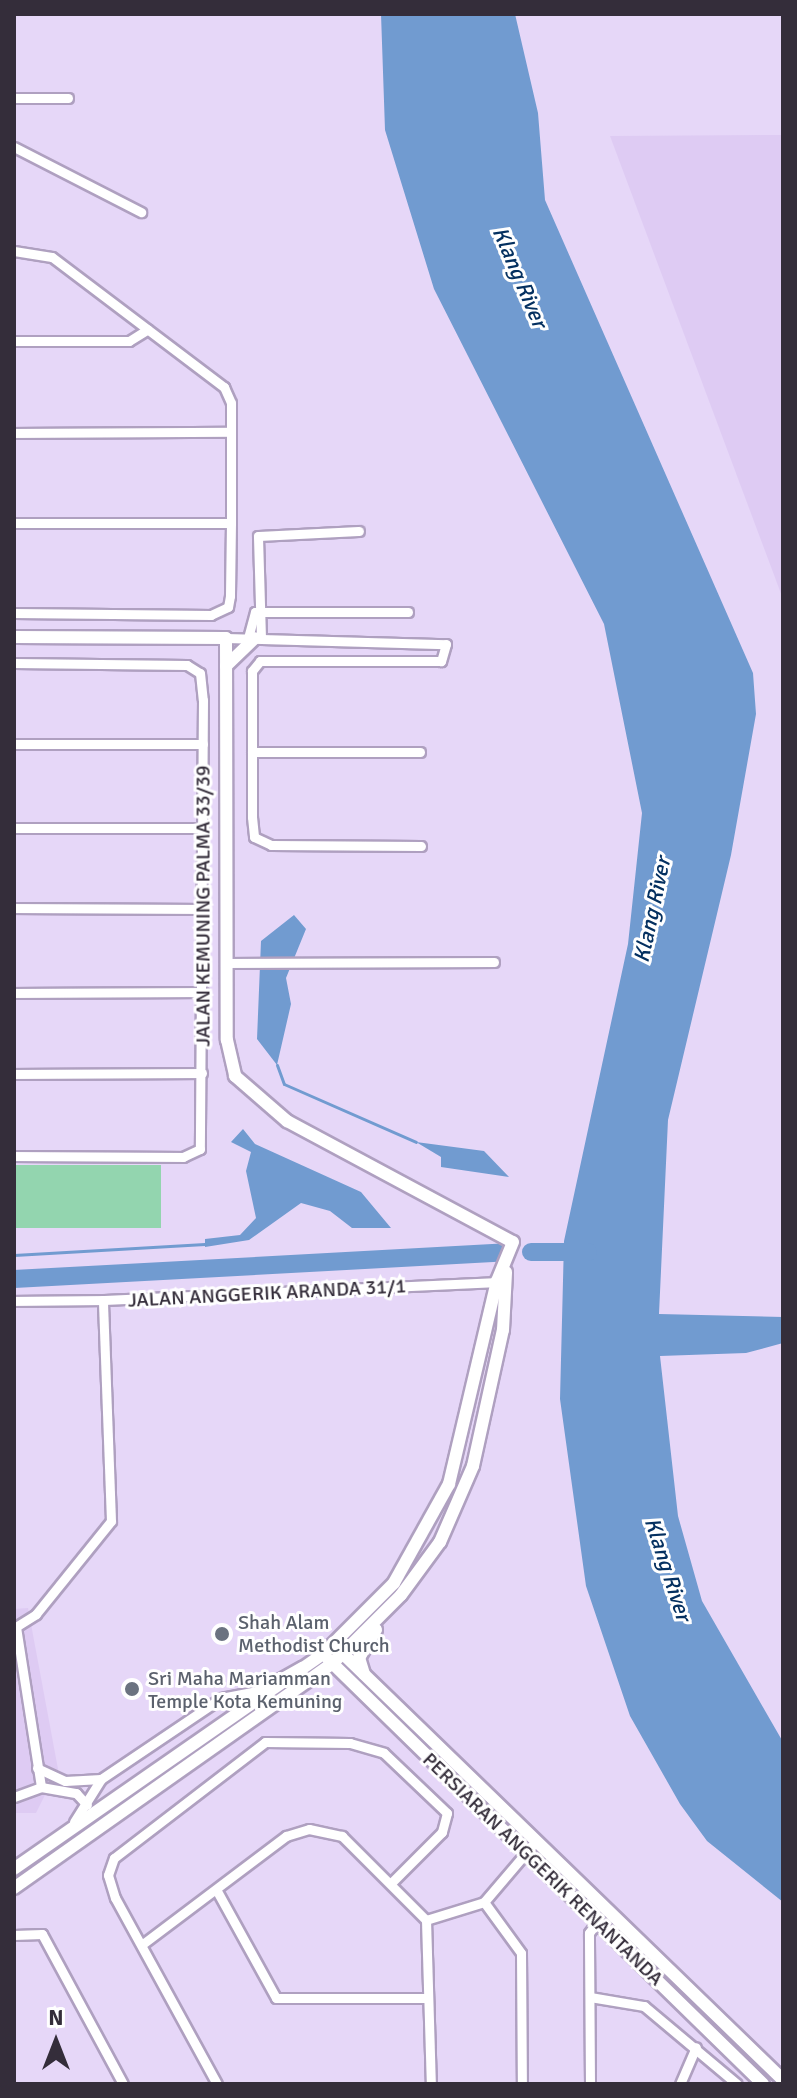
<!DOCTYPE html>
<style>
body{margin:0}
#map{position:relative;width:797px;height:2098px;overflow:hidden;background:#e6d7f8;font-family:Signika,sans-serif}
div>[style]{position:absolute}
.built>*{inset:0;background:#decbf3}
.green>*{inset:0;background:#93d5af;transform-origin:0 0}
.water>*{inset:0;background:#719bd0}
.stream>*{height:3px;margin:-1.5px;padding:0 1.5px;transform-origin:1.5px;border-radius:1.5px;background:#719bd0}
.river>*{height:18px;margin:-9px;padding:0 9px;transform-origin:9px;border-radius:9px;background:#719bd0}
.roads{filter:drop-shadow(2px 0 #afa0c0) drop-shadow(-2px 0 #afa0c0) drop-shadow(0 2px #afa0c0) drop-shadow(0 -2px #afa0c0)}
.street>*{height:9px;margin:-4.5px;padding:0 4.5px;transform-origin:4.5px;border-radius:4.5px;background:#fff}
.secondary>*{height:12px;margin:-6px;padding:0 6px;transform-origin:6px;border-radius:6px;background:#fff}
.dots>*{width:22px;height:22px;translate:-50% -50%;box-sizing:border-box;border:4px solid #fff;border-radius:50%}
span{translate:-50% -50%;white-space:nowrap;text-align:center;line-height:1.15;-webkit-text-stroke:6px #fff;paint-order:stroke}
.street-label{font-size:20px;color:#342d3a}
.worship-label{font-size:20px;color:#5b616d}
.left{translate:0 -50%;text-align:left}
.water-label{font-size:22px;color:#043060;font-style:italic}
.frame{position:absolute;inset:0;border:16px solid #342d3a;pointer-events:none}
.north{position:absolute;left:16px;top:2002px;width:80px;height:80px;-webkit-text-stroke:6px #fff;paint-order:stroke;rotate:0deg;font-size:22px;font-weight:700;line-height:32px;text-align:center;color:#342d3a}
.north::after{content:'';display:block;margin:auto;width:28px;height:36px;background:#342d3a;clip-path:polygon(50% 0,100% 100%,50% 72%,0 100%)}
</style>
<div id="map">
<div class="built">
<div style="clip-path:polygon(783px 135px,783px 599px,610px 136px)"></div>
<div style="clip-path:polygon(28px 1608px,58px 1769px,36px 1813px,14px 1813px,14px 1609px)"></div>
</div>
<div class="green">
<div style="left:14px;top:1165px;width:147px;height:63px"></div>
</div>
<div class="water">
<div style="clip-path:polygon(381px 14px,515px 14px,538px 113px,545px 200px,753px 673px,756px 714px,731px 855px,668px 1120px,659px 1314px,783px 1317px,783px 1343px,746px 1353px,660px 1356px,678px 1516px,702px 1601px,783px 1742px,783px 1902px,707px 1841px,680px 1804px,630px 1716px,586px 1586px,560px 1399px,564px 1241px,628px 944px,642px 813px,604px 624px,434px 289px,385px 130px)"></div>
<div style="clip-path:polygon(294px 915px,306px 929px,286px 978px,291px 1004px,277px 1065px,257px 1039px,261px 941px)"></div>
<div style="clip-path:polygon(243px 1129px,255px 1144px,361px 1192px,391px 1228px,352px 1228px,330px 1211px,301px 1203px,249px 1240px,205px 1247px,205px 1239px,240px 1235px,256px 1218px,246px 1171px,251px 1152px,231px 1142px)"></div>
<div style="clip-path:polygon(416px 1142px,484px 1151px,509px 1177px,441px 1167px,441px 1157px)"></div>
</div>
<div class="stream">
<div style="left:277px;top:1065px;width:20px;rotate:70deg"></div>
<div style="left:284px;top:1084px;width:144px;rotate:23.7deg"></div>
<div style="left:14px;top:1255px;width:191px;rotate:-3.3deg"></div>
</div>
<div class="river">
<div style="left:531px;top:1252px;width:57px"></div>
<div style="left:14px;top:1279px;width:484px;rotate:-3.1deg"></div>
</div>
<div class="roads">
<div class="street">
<div style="left:14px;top:98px;width:54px"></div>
<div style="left:14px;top:147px;width:143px;rotate:27.1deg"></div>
<div style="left:14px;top:251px;width:38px;rotate:9deg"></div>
<div style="left:52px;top:257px;width:216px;rotate:37.1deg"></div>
<div style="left:224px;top:387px;width:17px;rotate:66deg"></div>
<div style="left:231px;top:403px;width:120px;rotate:90deg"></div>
<div style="left:231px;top:523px;width:73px;rotate:90.8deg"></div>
<div style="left:230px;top:596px;width:11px;rotate:100deg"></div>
<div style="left:228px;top:607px;width:19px;rotate:155deg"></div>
<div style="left:211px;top:615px;width:197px;rotate:-179.4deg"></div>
<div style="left:14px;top:341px;width:115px"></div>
<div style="left:129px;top:341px;width:22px;rotate:-32deg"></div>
<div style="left:14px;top:433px;width:217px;rotate:-0.3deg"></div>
<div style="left:14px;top:523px;width:217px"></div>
<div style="left:255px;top:612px;width:153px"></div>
<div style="left:226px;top:638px;width:220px;rotate:1.6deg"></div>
<div style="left:446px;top:644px;width:18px;rotate:106deg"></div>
<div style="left:441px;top:661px;width:181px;rotate:180deg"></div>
<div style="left:260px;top:661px;width:13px;rotate:129deg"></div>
<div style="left:252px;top:671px;width:81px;rotate:90deg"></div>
<div style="left:248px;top:638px;width:27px;rotate:-75deg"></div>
<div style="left:261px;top:638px;width:102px;rotate:-91.7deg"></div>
<div style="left:258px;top:536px;width:101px;rotate:-2.8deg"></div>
<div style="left:14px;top:663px;width:173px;rotate:0.7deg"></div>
<div style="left:187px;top:665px;width:15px;rotate:32deg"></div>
<div style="left:200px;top:673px;width:27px;rotate:84deg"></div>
<div style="left:203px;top:700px;width:449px;rotate:90.4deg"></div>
<div style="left:200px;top:1149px;width:19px;rotate:155deg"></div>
<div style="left:183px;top:1157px;width:169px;rotate:-179.7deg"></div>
<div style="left:14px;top:744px;width:189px"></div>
<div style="left:420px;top:752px;width:168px;rotate:180deg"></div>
<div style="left:252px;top:752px;width:65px;rotate:90deg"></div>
<div style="left:252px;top:817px;width:20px;rotate:84deg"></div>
<div style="left:254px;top:837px;width:19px;rotate:25deg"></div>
<div style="left:271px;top:845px;width:150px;rotate:0.4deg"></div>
<div style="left:14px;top:828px;width:189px"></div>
<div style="left:14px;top:908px;width:189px;rotate:0.3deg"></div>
<div style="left:227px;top:963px;width:267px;rotate:-0.2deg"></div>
<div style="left:14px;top:993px;width:189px;rotate:-0.3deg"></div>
<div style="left:14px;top:1074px;width:188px;rotate:-0.3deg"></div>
<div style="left:14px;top:1301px;width:89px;rotate:-0.6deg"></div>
<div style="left:16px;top:1627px;width:162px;rotate:81.1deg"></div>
<div style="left:14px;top:1628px;width:26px;rotate:-32deg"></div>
<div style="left:36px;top:1614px;width:119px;rotate:-51.1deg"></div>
<div style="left:111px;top:1521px;width:221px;rotate:-92.1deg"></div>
<div style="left:103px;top:1300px;width:397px;rotate:-2.6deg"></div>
<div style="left:37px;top:1768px;width:31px;rotate:25deg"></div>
<div style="left:65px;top:1781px;width:36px;rotate:-3deg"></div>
<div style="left:41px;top:1787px;width:36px;rotate:10deg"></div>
<div style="left:76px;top:1793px;width:16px;rotate:47deg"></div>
<div style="left:14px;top:1797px;width:29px;rotate:-20deg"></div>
<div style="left:74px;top:1822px;width:51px;rotate:-57.9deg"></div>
<div style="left:101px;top:1779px;width:145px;rotate:-34deg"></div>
<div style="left:221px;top:1698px;width:37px;rotate:-11deg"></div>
<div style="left:257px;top:1691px;width:51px;rotate:-29.6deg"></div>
<div style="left:217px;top:1891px;width:122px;rotate:61.1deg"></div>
<div style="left:276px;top:1998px;width:152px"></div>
<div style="left:484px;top:1902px;width:63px;rotate:54deg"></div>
<div style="left:521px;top:1953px;width:131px;rotate:89.6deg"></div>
<div style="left:426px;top:1920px;width:61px;rotate:-17.2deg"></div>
<div style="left:484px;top:1902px;width:79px;rotate:-49.6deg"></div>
<div style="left:14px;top:1935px;width:28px;rotate:-2deg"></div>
<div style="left:42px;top:1934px;width:170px;rotate:61.6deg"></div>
<div style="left:144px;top:1943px;width:178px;rotate:-37deg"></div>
<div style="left:286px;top:1836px;width:24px;rotate:-17deg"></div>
<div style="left:309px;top:1829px;width:34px;rotate:12deg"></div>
<div style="left:342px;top:1836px;width:119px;rotate:45deg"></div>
<div style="left:426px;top:1920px;width:164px;rotate:88.3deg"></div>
<div style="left:590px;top:1997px;width:55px;rotate:9.5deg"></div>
<div style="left:644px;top:2006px;width:121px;rotate:40deg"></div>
<div style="left:217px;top:2084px;width:212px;rotate:-118.7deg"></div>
<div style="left:115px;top:1898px;width:24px;rotate:-107deg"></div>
<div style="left:108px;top:1875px;width:18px;rotate:-71deg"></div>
<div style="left:114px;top:1858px;width:190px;rotate:-37.5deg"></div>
<div style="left:265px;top:1742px;width:85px;rotate:0.7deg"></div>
<div style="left:350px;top:1743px;width:35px;rotate:16deg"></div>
<div style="left:384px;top:1753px;width:87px;rotate:43.6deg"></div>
<div style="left:447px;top:1813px;width:20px;rotate:105deg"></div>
<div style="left:442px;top:1832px;width:71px;rotate:135deg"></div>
<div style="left:590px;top:2084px;width:151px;rotate:-90.4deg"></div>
<div style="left:589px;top:1933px;width:14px;rotate:-54deg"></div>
<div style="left:680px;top:2084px;width:40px;rotate:-66.6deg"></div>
</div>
<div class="secondary">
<div style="left:14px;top:637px;width:212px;rotate:0.3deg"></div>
<div style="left:226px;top:638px;width:402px;rotate:89.9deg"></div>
<div style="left:227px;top:1040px;width:37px;rotate:77deg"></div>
<div style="left:235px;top:1076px;width:69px;rotate:40.9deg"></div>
<div style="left:287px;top:1121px;width:256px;rotate:28.2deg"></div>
<div style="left:513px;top:1242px;width:42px;rotate:112.3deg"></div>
<div style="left:497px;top:1281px;width:209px;rotate:103.3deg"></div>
<div style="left:449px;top:1484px;width:113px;rotate:119.1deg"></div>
<div style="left:394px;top:1583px;width:100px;rotate:135deg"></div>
<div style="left:323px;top:1654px;width:376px;rotate:145.2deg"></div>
<div style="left:226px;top:666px;width:40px;rotate:-44deg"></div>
<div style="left:339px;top:1650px;width:618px;rotate:44.08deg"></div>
<div style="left:328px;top:1659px;width:608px;rotate:44.33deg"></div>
<div style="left:364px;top:1674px;width:17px;rotate:-107deg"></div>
<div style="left:359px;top:1658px;width:33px;rotate:-59deg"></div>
<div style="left:14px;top:1888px;width:390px;rotate:-35.2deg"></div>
<div style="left:333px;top:1663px;width:96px;rotate:-45deg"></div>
<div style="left:401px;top:1595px;width:66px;rotate:-53.7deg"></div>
<div style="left:440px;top:1542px;width:83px;rotate:-66.5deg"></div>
<div style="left:473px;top:1466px;width:139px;rotate:-77.6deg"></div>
<div style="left:503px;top:1330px;width:58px;rotate:-87deg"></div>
</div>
</div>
<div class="dots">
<div style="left:222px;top:1634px;background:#6b7280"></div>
<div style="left:132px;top:1689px;background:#6b7280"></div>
</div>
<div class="street-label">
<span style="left:203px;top:906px;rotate:-90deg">JALAN KEMUNING PALMA 33/39</span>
<span style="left:267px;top:1293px;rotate:-3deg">JALAN ANGGERIK ARANDA 31/1</span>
<span style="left:543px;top:1869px;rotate:44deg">PERSIARAN ANGGERIK RENANTANDA</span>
</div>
<div class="worship-label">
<span class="left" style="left:238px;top:1634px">Shah Alam<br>Methodist Church</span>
<span class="left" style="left:148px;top:1690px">Sri Maha Mariamman<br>Temple Kota Kemuning</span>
</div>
<div class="water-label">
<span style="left:520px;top:277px;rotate:67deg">Klang River</span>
<span style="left:652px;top:910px;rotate:-78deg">Klang River</span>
<span style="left:668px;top:1569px;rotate:72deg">Klang River</span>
</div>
<div class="frame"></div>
<div class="north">N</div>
</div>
